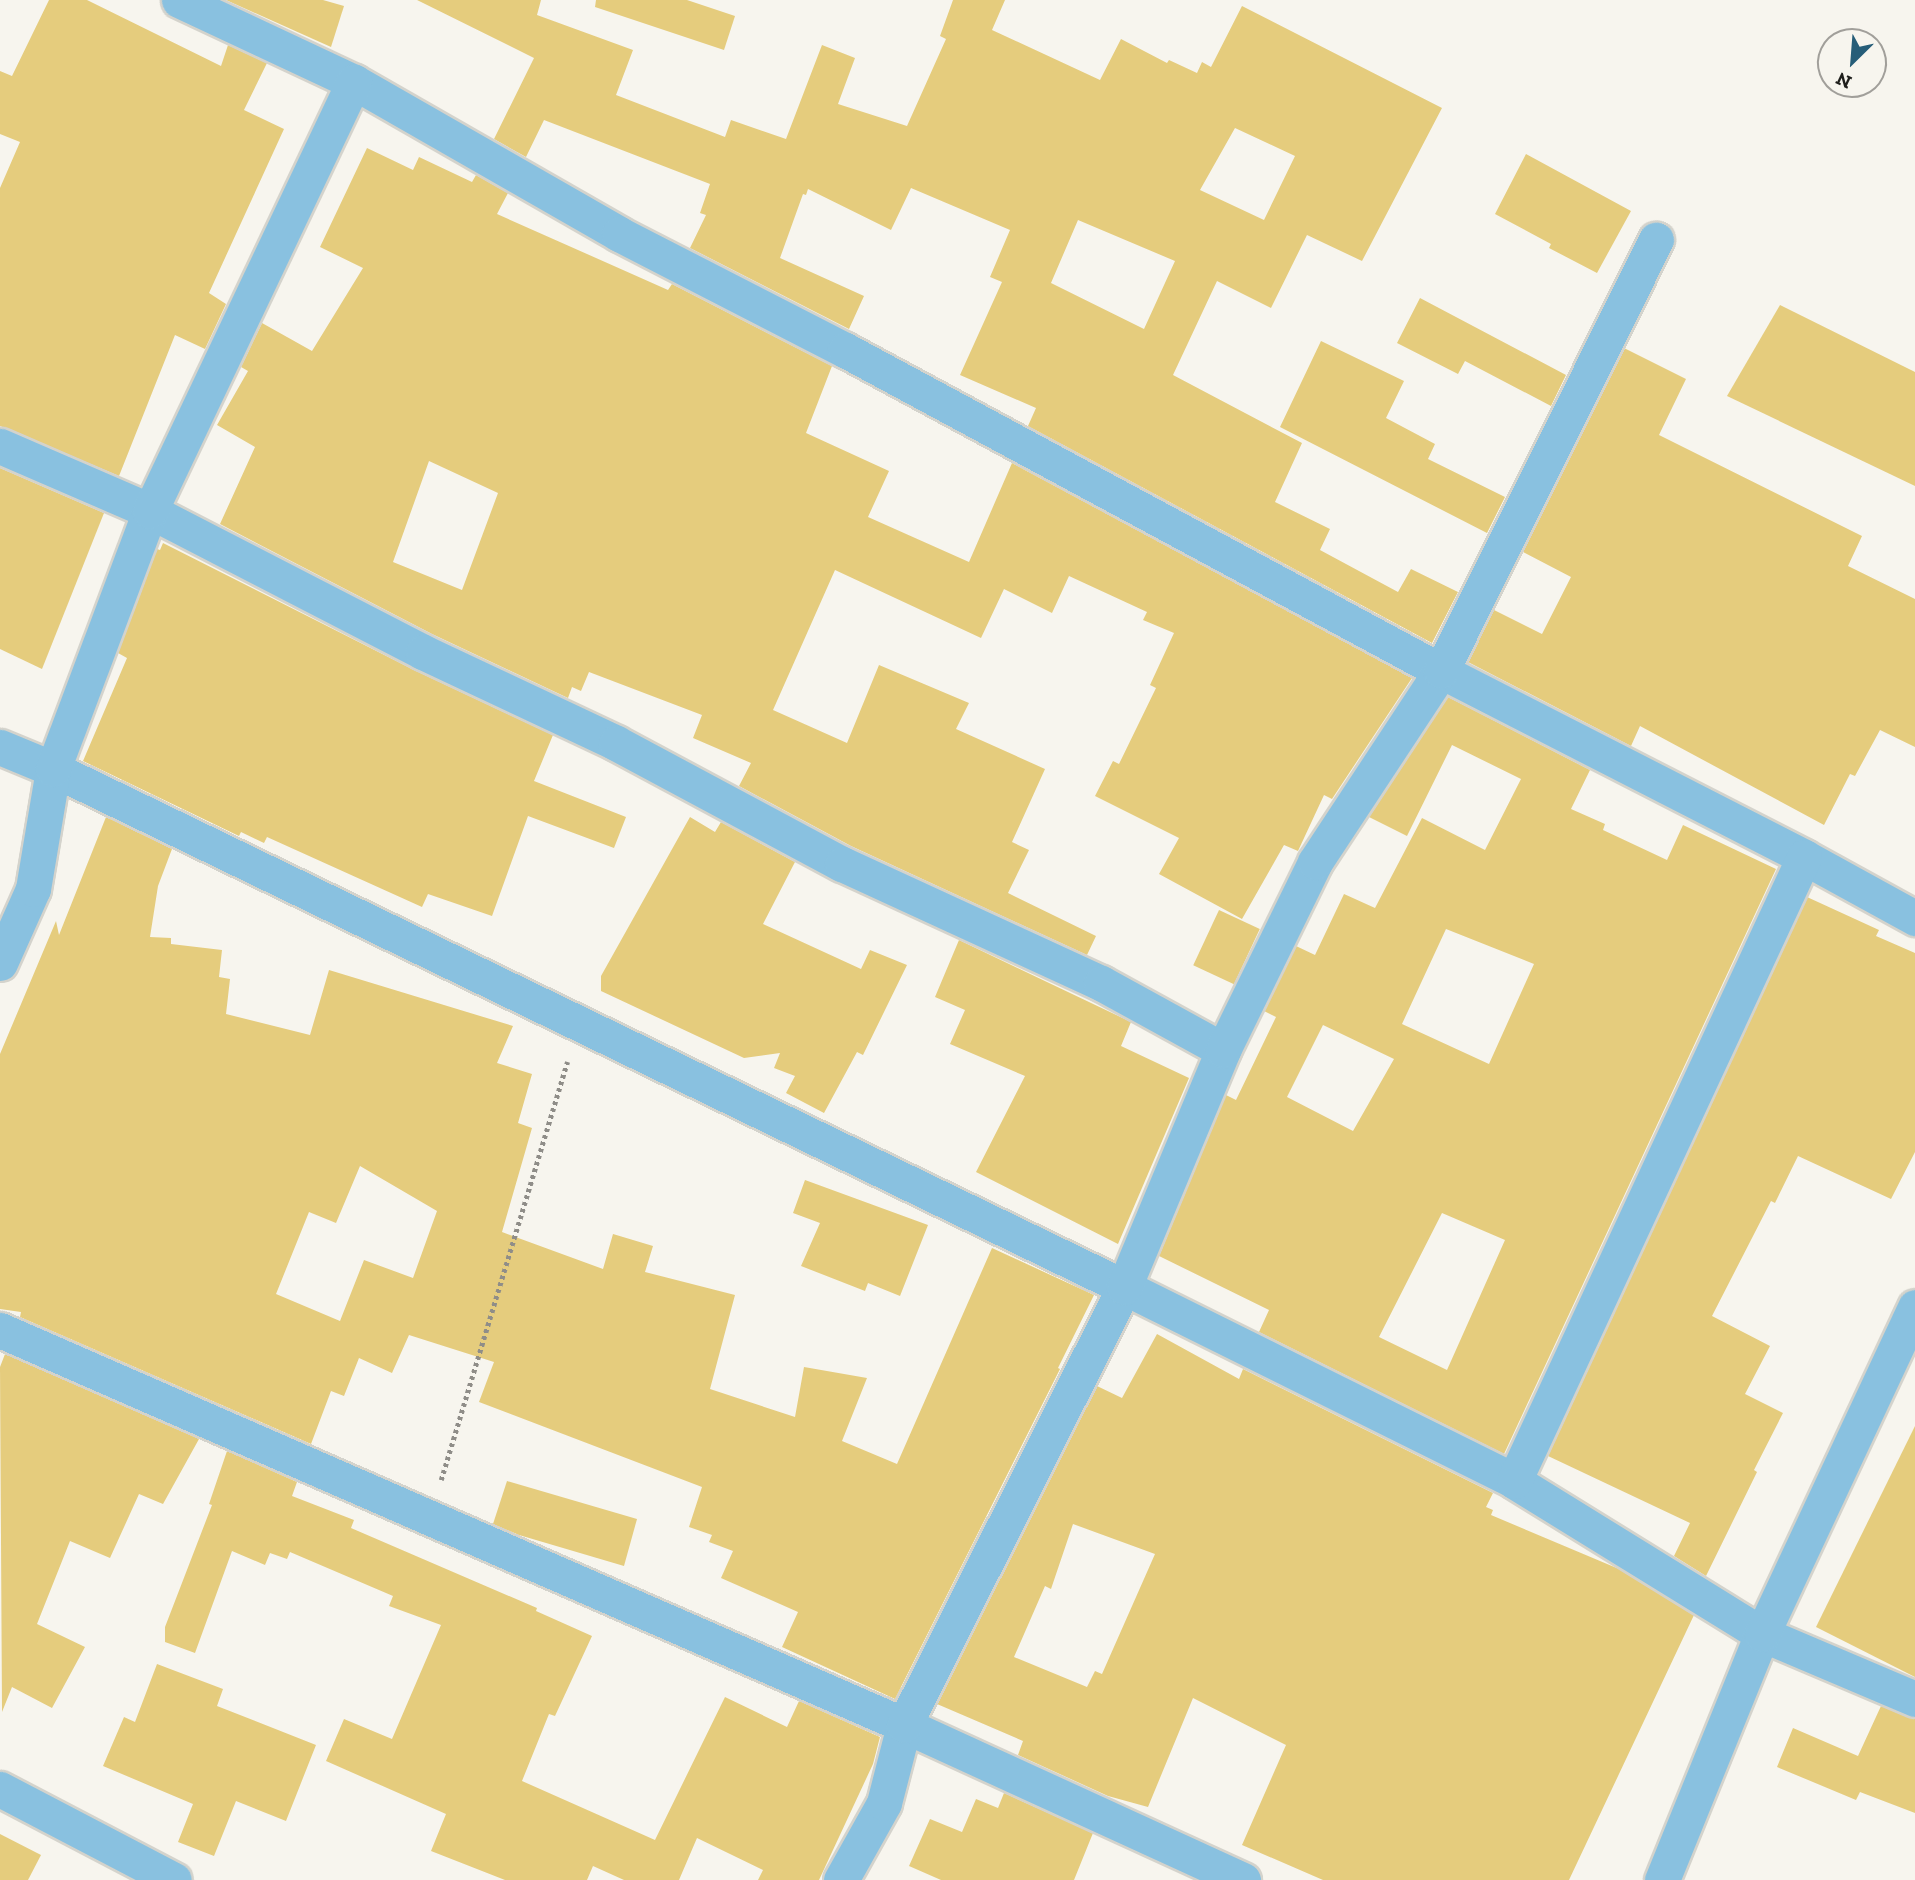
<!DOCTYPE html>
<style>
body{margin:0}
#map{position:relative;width:1915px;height:1880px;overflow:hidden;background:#f7f5ee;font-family:"Zilla Slab",serif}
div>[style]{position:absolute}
.building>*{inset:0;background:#e5cc7d;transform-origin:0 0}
.path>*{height:4.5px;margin-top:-2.25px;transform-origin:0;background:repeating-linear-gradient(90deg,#8f8d88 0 3.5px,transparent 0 7px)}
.roads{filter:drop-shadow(2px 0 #d4d3cc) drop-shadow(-2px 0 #d4d3cc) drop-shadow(0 2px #d4d3cc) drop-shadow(0 -2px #d4d3cc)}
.minor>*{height:35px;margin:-17.5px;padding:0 17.5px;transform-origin:17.5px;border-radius:17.5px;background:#89c1e0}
span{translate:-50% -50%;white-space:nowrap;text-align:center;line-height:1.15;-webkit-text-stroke:6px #f7f5ee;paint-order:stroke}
.north{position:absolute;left:1817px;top:28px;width:70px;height:70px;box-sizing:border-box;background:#f7f5ee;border:2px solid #a19f9a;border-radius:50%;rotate:205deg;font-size:19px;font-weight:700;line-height:28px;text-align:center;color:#1f1f1c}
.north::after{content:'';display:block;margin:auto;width:24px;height:32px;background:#265d78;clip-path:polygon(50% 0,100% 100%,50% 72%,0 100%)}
</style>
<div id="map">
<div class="building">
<div style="clip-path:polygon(49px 0,87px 0,221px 66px,228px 45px,267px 63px,244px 110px,284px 129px,209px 293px,226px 304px,205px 349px,175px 335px,119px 476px,0 426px,0 188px,20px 142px,0 134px,0 71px,12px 76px)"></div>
<div style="clip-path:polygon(226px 0,323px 0,344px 6px,331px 47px)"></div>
<div style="clip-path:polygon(evenodd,417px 0,541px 0,537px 15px,633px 50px,616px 95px,725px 137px,731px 120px,786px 139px,822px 45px,855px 58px,838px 104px,907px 126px,946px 39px,940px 36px,953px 0,1005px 0,992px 30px,1100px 80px,1121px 39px,1167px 63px,1169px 60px,1197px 73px,1202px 62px,1211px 67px,1242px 6px,1442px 108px,1362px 261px,1307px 235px,1271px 308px,1217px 281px,1173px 375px,1302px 443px,1275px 502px,1330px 529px,1320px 550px,1398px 592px,1411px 569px,1458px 592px,1432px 643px,1028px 426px,1036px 408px,960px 375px,1002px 282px,990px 277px,1010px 230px,911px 188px,891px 230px,808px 189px,806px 195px,803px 194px,780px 258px,864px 296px,849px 329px,690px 248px,706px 215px,700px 213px,710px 184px,544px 120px,526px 157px,494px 139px,534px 58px,417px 0,1235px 128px,1295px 156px,1264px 220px,1200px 190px,1235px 128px,417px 0,1078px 220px,1175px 261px,1144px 329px,1051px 283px,1078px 220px)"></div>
<div style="clip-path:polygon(596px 0,687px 0,735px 16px,724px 50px,595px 7px)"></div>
<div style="clip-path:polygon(evenodd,367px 148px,413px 170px,419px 157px,472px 182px,476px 175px,508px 193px,497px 214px,668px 290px,672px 284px,832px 366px,806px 433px,889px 471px,868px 517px,969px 562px,1012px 463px,1412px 678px,1332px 799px,1324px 795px,1298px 851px,1284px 845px,1242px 919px,1159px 874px,1179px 838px,1095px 796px,1113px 761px,1119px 764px,1156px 688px,1150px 685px,1174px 633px,1143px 620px,1147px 612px,1069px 576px,1052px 613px,1004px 589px,981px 638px,835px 570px,773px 710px,847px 743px,879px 665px,969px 703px,956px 729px,1045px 769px,1012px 842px,1029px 850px,1008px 893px,1096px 936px,1087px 955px,851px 846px,739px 786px,751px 763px,693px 738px,702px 715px,589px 672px,581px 691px,572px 687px,568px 698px,432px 634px,220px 524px,255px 447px,217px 425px,248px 371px,241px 367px,262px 323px,312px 351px,363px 268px,320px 247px,367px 148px,429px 461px,498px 493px,462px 590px,393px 562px,429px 461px)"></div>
<div style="clip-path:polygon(1526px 154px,1631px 211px,1597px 273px,1549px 248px,1551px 244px,1495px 214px)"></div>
<div style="clip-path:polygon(1420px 298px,1566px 375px,1551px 406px,1465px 361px,1458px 374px,1397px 343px)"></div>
<div style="clip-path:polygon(1780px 305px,1915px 372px,1915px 486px,1727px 396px)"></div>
<div style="clip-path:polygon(1321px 341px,1404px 381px,1386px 418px,1435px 444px,1428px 459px,1505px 497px,1487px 533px,1280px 427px)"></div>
<div style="clip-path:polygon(1624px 348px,1686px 379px,1659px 435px,1862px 536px,1848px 566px,1915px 599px,1915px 747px,1880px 730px,1855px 776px,1850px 774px,1824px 825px,1640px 726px,1631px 746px,1468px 662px,1494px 610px,1542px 634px,1571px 577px,1523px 552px)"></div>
<div style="clip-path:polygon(0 468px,104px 513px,42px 669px,0 649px)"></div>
<div style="clip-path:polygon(163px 543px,414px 670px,553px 735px,534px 781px,626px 817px,614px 848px,528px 816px,492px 916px,428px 894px,422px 907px,267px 837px,264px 843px,241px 832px,239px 836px,83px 761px,127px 658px,118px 653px,157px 549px,160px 550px)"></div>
<div style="clip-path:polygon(evenodd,1448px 697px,1590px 770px,1571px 809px,1605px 824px,1603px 830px,1667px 860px,1683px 825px,1776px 869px,1504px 1454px,1259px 1332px,1269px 1310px,1159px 1256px,1226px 1095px,1236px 1100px,1276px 1017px,1264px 1011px,1296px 946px,1315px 955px,1344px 894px,1375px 908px,1422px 818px,1485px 850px,1521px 779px,1452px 745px,1407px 836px,1369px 817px,1448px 697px,1446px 929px,1534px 964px,1489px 1064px,1402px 1024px,1446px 929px,1448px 697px,1323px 1025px,1394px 1059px,1353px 1131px,1287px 1097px,1323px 1025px,1448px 697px,1442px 1213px,1505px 1240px,1447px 1370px,1379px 1337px,1442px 1213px)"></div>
<div style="clip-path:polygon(evenodd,106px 817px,172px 849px,158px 886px,150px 937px,171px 938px,171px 944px,222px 950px,219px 977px,230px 979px,226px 1014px,310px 1035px,329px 970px,513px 1026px,497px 1063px,532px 1074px,518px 1123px,532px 1128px,502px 1232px,603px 1269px,613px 1234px,653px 1246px,645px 1272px,735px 1295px,710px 1389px,795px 1417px,804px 1367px,867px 1378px,842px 1441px,897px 1464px,992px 1248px,1094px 1295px,1058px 1368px,1060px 1369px,895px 1699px,782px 1647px,798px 1612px,721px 1578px,733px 1551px,709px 1542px,712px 1535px,689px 1527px,702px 1487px,479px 1402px,494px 1362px,409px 1335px,392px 1373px,359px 1358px,344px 1396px,331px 1391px,311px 1444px,20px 1317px,21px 1312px,0 1309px,0 1054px,56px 921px,59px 935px,106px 817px,360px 1166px,437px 1211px,413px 1278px,364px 1260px,340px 1321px,276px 1294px,309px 1212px,336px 1223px,360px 1166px)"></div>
<div style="clip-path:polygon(690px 817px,715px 832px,721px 822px,795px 862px,763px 924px,861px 969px,870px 950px,907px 965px,863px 1055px,857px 1052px,824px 1113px,786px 1093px,795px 1076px,774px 1068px,780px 1053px,744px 1058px,601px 991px,601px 976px)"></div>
<div style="clip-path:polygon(1807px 897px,1879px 930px,1876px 936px,1915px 953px,1915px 1152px,1891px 1199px,1798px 1156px,1775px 1203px,1771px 1201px,1712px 1316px,1770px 1346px,1745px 1394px,1783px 1413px,1754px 1470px,1757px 1472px,1706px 1576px,1674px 1556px,1690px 1523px,1548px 1456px)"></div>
<div style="left:1219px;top:910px;width:45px;height:61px;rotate:25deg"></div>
<div style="clip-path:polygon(959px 940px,1131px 1022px,1121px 1046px,1189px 1078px,1118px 1244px,976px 1172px,1025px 1076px,950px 1044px,965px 1010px,935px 997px)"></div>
<div style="clip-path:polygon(805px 1180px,928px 1225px,900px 1296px,868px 1283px,865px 1291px,801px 1266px,820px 1223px,793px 1213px)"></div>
<div style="clip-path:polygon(evenodd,1157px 1334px,1239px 1379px,1243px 1369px,1493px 1493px,1486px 1507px,1493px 1510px,1491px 1515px,1619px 1569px,1694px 1615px,1569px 1880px,1323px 1880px,1242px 1845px,1286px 1745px,1193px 1698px,1148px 1807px,1108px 1796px,1018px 1755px,1023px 1741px,937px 1704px,1097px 1386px,1122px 1398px,1157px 1334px,1073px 1524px,1155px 1554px,1102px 1674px,1095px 1671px,1087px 1687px,1014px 1657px,1045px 1586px,1051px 1589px,1073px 1524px)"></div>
<div style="clip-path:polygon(5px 1354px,199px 1439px,163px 1504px,139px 1494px,110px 1558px,70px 1541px,37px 1624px,85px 1647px,52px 1708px,12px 1687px,2px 1712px,0 1367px)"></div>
<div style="clip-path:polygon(1915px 1426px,1915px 1677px,1816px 1627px)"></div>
<div style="clip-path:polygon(227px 1451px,297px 1482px,292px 1496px,354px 1520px,351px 1528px,537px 1608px,536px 1611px,592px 1636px,555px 1716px,549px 1714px,522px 1781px,655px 1840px,725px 1697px,787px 1727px,799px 1701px,880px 1737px,873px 1764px,819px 1880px,758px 1880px,763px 1870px,697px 1838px,679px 1880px,624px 1880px,593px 1866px,587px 1880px,505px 1880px,431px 1851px,446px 1814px,326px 1761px,344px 1719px,392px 1739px,441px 1625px,389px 1606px,393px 1596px,290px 1552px,287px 1559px,270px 1553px,265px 1565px,232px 1551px,195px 1653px,165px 1642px,165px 1627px,212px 1505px,209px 1504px)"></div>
<div style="clip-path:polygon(507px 1481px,637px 1519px,624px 1566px,519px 1535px,493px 1524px)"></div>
<div style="clip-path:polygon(157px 1664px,223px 1689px,217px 1706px,316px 1745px,286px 1821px,236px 1801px,214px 1856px,178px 1842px,193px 1804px,103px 1766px,124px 1717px,135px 1722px)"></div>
<div style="clip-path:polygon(1881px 1706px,1915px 1719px,1915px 1813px,1860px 1792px,1856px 1800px,1777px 1767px,1793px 1728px,1858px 1756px)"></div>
<div style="clip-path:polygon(1004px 1793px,1093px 1833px,1074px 1880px,941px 1880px,909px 1866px,930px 1819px,962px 1832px,976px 1799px,998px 1808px)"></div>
<div style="clip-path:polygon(0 1834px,41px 1855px,28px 1880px,0 1880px)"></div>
</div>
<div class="path">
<div style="left:441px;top:1480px;width:437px;rotate:-73.2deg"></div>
</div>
<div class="roads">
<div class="minor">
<div style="left:179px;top:0;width:193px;rotate:25.1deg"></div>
<div style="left:354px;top:82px;width:305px;rotate:29.8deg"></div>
<div style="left:619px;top:234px;width:254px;rotate:27.2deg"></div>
<div style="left:845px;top:350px;width:677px;rotate:28.31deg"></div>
<div style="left:1441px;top:671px;width:408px;rotate:27.1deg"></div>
<div style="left:1804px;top:857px;width:127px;rotate:28.8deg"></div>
<div style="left:0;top:446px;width:163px;rotate:23.4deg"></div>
<div style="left:150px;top:511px;width:307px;rotate:27.3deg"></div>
<div style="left:423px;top:652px;width:213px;rotate:25.2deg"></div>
<div style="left:616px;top:743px;width:256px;rotate:28.2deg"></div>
<div style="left:842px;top:864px;width:285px;rotate:24.7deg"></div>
<div style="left:1101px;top:983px;width:139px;rotate:28.8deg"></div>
<div style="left:0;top:747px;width:57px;rotate:22.5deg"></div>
<div style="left:53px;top:769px;width:1190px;rotate:25.81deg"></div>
<div style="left:1124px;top:1287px;width:436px;rotate:26.4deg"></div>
<div style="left:1514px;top:1481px;width:291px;rotate:31.7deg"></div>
<div style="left:1762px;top:1634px;width:166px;rotate:23deg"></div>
<div style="left:0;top:963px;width:81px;rotate:-66deg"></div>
<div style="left:33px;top:889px;width:122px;rotate:-80.5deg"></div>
<div style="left:53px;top:769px;width:276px;rotate:-69.4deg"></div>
<div style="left:150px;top:511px;width:475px;rotate:-64.6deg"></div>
<div style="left:0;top:1330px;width:987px;rotate:23.6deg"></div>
<div style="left:904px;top:1725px;width:373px;rotate:24.6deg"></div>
<div style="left:1514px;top:1481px;width:688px;rotate:-65.07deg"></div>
<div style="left:0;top:1789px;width:196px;rotate:27.6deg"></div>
<div style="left:841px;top:1880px;width:88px;rotate:-60.8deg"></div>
<div style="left:884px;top:1803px;width:81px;rotate:-75.6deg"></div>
<div style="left:904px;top:1725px;width:490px;rotate:-63.3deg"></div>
<div style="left:1124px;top:1287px;width:257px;rotate:-67.3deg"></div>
<div style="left:1223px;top:1050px;width:209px;rotate:-63.9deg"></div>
<div style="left:1315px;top:862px;width:229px;rotate:-56.6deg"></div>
<div style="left:1441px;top:671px;width:482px;rotate:-63.5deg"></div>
<div style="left:1662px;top:1880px;width:266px;rotate:-67.9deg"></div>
<div style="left:1762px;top:1634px;width:361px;rotate:-64.9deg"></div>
</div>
</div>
<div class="north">N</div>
</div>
